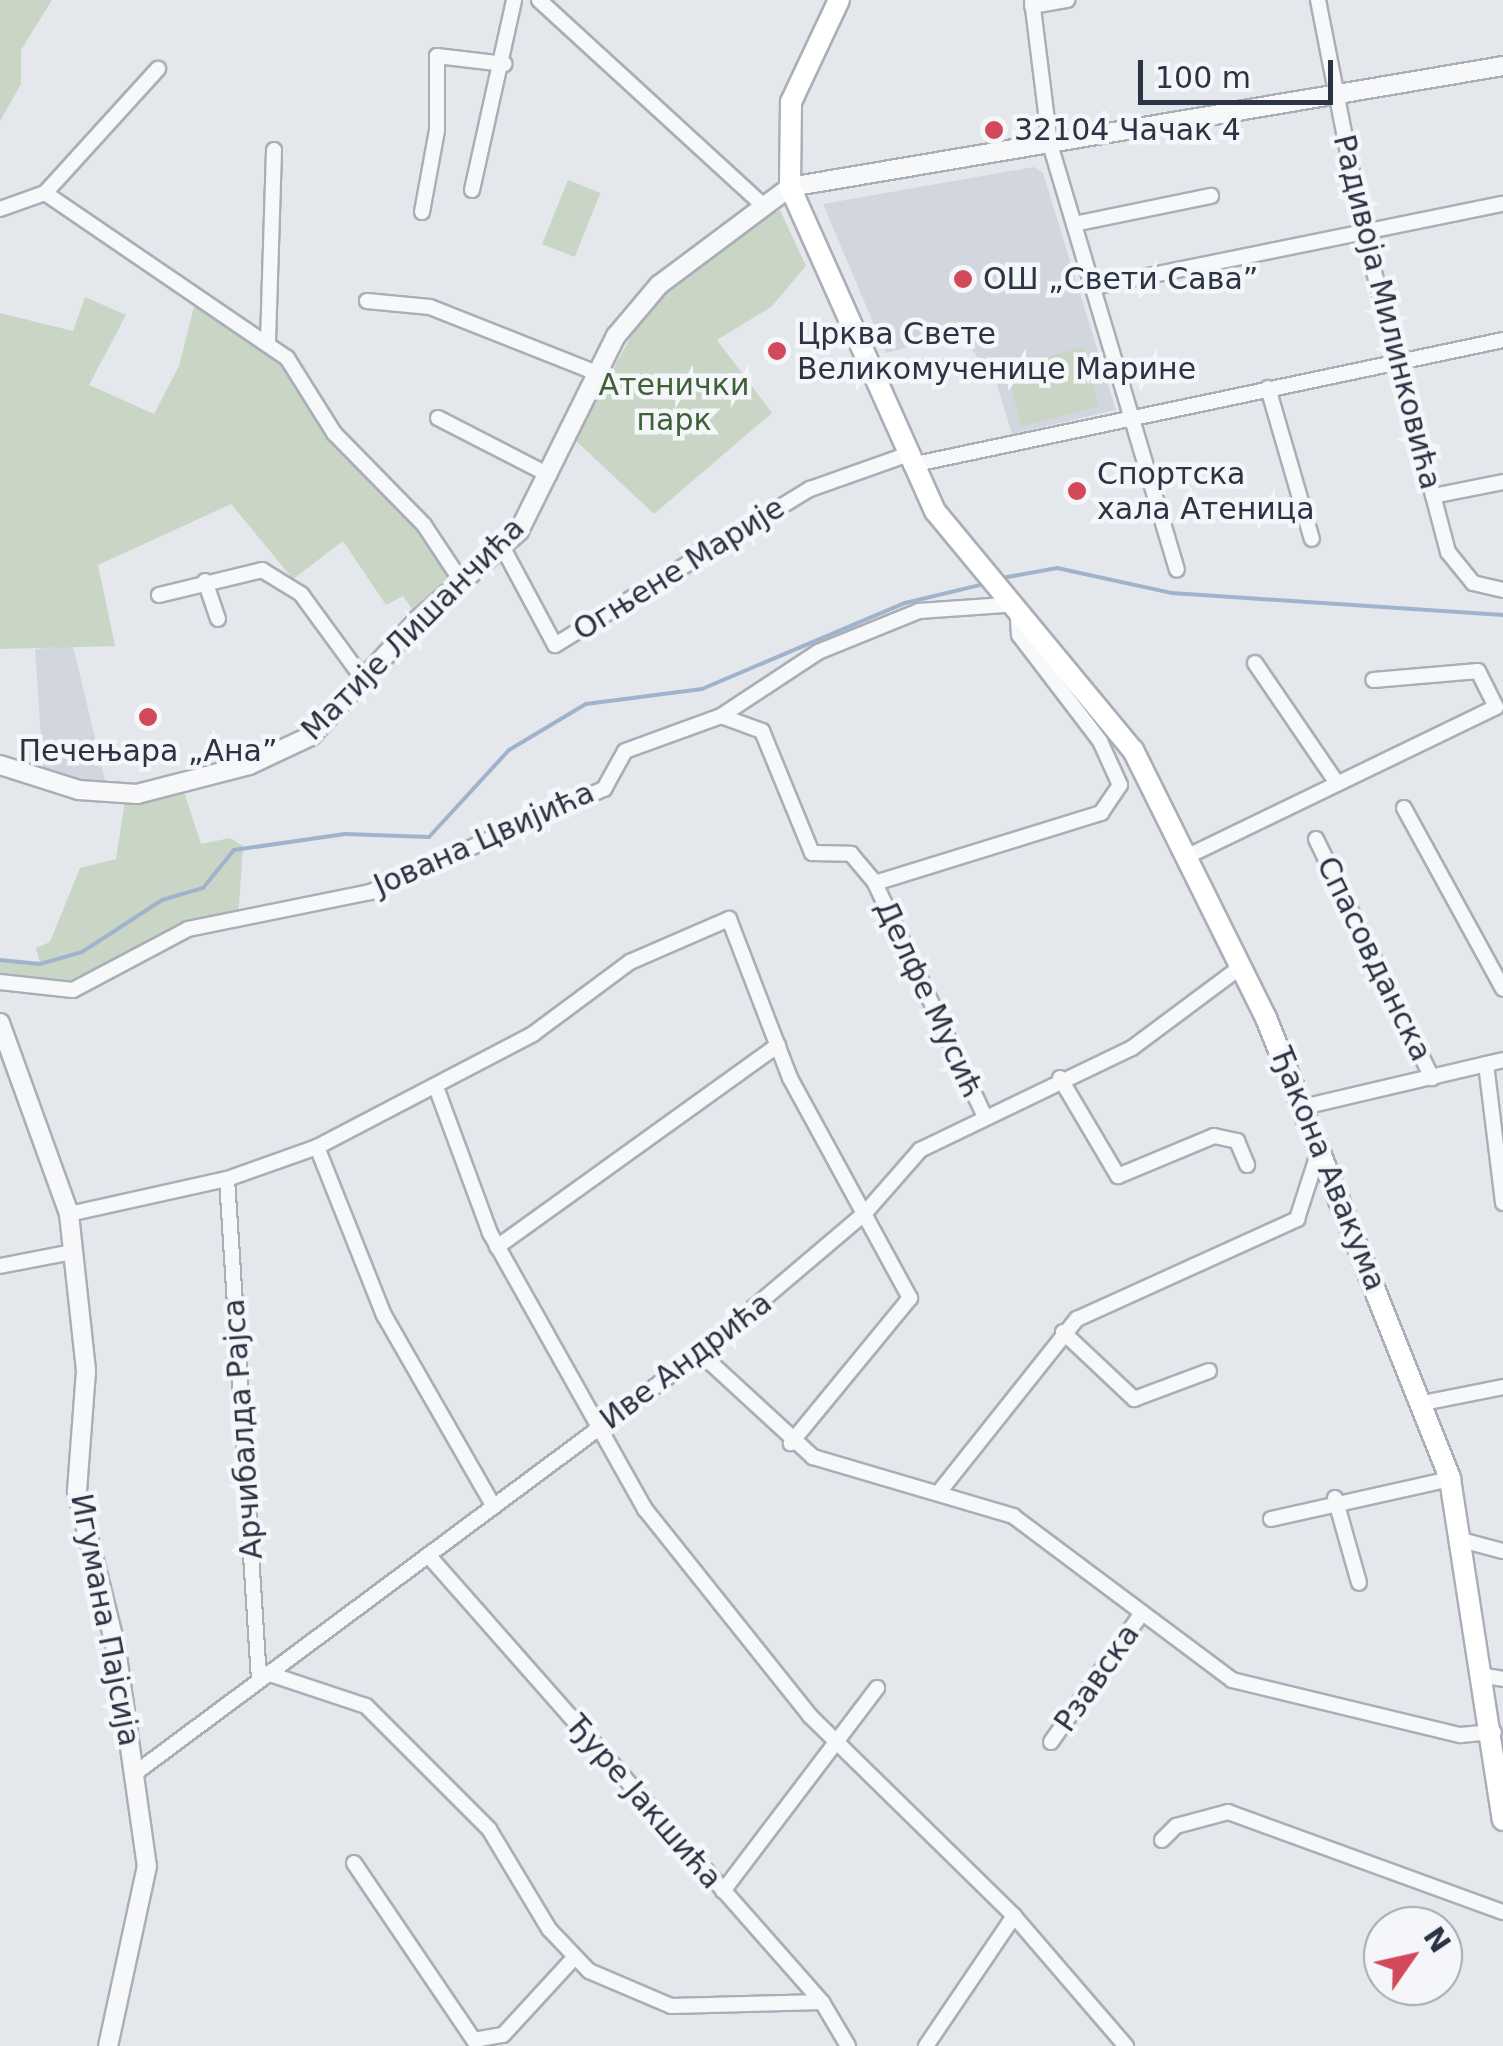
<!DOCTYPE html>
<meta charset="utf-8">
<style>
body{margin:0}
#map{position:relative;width:1503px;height:2046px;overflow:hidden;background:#e4e7ec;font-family:"DejaVu Sans",sans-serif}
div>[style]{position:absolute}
.built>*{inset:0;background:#d2d6de}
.green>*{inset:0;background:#c9d6c5;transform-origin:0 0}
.stream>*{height:4px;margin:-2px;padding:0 2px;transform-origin:2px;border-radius:2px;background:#9fb4cc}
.roads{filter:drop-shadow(2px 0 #a9aeb7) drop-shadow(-2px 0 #a9aeb7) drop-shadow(0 2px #a9aeb7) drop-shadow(0 -2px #a9aeb7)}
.minor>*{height:14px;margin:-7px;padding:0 7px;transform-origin:7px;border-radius:7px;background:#f7f8fa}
.tertiary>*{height:18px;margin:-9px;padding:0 9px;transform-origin:9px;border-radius:9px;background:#f7f8fa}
.secondary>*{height:20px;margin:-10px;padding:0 10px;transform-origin:10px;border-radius:10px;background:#fff}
.dots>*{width:28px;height:28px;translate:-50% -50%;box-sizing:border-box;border:5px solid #f4f6f9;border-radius:50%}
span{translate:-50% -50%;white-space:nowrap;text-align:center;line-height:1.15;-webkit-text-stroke:9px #f4f6f9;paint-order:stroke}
.poi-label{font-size:30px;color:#2b3445}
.left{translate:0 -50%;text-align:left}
.street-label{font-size:30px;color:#2b3445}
.park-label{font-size:30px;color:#3f6138}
.north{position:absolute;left:1363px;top:1906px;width:100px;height:100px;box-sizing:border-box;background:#f4f6f9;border:2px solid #a4a8b1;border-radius:50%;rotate:56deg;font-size:28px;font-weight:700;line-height:40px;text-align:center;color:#2b3445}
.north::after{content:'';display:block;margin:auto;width:35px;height:45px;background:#d1495b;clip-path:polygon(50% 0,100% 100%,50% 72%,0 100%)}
.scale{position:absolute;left:1138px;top:60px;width:195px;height:45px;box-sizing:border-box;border:5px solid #2b3445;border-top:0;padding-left:12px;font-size:30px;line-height:35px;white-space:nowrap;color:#2b3445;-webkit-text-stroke:8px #f4f6f9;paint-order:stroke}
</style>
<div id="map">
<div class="built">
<div style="clip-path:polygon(1034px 167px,1043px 173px,1116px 410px,1012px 434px,993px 371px,984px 370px,963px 332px,886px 353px,823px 204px)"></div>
<div style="clip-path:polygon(73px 646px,108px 792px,44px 783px,35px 649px)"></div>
</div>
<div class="green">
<div style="clip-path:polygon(0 0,52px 0,21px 50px,21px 84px,0 121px)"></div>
<div style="left:568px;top:180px;width:35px;height:69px;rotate:22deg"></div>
<div style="clip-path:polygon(780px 210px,806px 266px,771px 307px,717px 340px,772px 413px,654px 514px,574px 439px,648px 306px,693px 259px)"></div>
<div style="clip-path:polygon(198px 291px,267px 341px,463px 584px,419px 619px,403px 596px,386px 605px,343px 541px,293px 579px,231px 504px,98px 565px,115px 646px,0 649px,0 313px,73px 331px,85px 297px,126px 315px,89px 385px,154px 414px,179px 366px)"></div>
<div style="left:1083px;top:347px;width:61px;height:80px;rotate:75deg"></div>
<div style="clip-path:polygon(182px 786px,201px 844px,230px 838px,243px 846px,238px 919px,187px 929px,73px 990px,0 982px,0 960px,40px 963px,36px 948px,50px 942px,80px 868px,116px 859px,126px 794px)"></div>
</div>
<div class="stream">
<div style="left:1002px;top:578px;width:56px;rotate:-10.3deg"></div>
<div style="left:1057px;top:568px;width:118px;rotate:12.3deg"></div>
<div style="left:1172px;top:593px;width:332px;rotate:3.8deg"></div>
<div style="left:0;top:960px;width:40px;rotate:5.7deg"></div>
<div style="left:40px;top:964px;width:44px;rotate:-15.9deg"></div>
<div style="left:82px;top:952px;width:95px;rotate:-33deg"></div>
<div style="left:162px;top:900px;width:43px;rotate:-16.3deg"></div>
<div style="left:203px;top:888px;width:49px;rotate:-50.8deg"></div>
<div style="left:234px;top:850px;width:112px;rotate:-8.2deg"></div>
<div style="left:345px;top:834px;width:84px;rotate:2deg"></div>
<div style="left:429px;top:837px;width:118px;rotate:-47.4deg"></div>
<div style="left:509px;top:750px;width:90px;rotate:-30.9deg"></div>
<div style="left:586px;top:704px;width:117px;rotate:-7.4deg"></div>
<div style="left:702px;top:689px;width:220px;rotate:-23deg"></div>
<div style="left:905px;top:603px;width:81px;rotate:-13.5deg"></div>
</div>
<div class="roads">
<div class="minor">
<div style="left:539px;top:0;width:304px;rotate:42.5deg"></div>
<div style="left:1032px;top:0;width:145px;rotate:82.9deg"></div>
<div style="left:1050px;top:144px;width:444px;rotate:73.4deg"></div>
<div style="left:1318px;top:0;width:238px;rotate:78.9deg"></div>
<div style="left:1364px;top:234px;width:329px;rotate:75.2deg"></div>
<div style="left:1448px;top:552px;width:40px;rotate:51deg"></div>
<div style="left:1473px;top:583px;width:31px;rotate:13deg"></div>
<div style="left:1032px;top:6px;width:36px;rotate:-10deg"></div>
<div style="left:472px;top:190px;width:195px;rotate:-77.5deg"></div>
<div style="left:45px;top:193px;width:293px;rotate:34.3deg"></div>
<div style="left:287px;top:358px;width:89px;rotate:57.9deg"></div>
<div style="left:334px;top:433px;width:129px;rotate:45.6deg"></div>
<div style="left:424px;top:525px;width:71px;rotate:56.5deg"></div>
<div style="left:0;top:209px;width:48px;rotate:-19.6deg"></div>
<div style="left:45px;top:193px;width:168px;rotate:-47.7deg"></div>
<div style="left:422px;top:212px;width:83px;rotate:-79.6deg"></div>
<div style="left:437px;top:130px;width:74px;rotate:-90deg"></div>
<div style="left:437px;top:56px;width:68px;rotate:6.7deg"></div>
<div style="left:1074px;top:224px;width:140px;rotate:-11.6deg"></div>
<div style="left:1094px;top:287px;width:417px;rotate:-11.5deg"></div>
<div style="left:367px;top:301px;width:63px;rotate:5.4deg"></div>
<div style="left:430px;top:307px;width:180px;rotate:21.6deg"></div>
<div style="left:268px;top:341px;width:191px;rotate:-88.2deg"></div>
<div style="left:1268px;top:388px;width:157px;rotate:73.8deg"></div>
<div style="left:438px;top:418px;width:125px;rotate:27.2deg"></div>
<div style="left:911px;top:465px;width:605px;rotate:-11.92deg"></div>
<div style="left:1433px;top:496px;width:71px;rotate:-11.3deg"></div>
<div style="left:503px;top:548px;width:110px;rotate:61.8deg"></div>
<div style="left:555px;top:645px;width:299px;rotate:-31.5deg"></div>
<div style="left:810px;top:489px;width:102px;rotate:-19.5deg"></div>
<div style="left:205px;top:581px;width:40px;rotate:71.1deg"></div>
<div style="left:159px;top:595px;width:106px;rotate:-13.6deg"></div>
<div style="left:262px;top:570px;width:46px;rotate:31.6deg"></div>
<div style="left:301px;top:594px;width:107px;rotate:53.8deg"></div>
<div style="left:1255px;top:663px;width:145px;rotate:55.7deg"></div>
<div style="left:721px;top:716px;width:44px;rotate:20.1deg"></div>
<div style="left:762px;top:731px;width:132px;rotate:67.7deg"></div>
<div style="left:812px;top:853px;width:39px;rotate:1deg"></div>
<div style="left:851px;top:854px;width:38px;rotate:50deg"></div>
<div style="left:1404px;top:808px;width:206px;rotate:61.3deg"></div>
<div style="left:1316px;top:839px;width:266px;rotate:64.1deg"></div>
<div style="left:1188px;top:856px;width:342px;rotate:-25.8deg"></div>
<div style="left:1496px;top:707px;width:40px;rotate:-116.6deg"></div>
<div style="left:1478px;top:671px;width:105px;rotate:175.1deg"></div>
<div style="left:875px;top:883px;width:237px;rotate:-17.2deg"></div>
<div style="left:1101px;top:813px;width:34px;rotate:-56deg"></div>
<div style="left:1120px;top:785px;width:48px;rotate:-114.4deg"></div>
<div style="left:1100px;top:741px;width:133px;rotate:-127.4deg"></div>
<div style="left:1019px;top:635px;width:16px;rotate:-94deg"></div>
<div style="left:875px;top:883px;width:256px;rotate:64.8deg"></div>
<div style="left:0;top:982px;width:73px;rotate:6.3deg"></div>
<div style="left:73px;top:990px;width:130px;rotate:-27.9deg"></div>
<div style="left:188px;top:929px;width:186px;rotate:-11.5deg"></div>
<div style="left:370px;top:892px;width:256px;rotate:-23.8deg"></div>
<div style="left:604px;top:789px;width:43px;rotate:-61.1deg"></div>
<div style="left:625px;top:751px;width:102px;rotate:-20deg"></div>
<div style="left:721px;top:716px;width:116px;rotate:-33.4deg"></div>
<div style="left:818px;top:652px;width:109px;rotate:-22.1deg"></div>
<div style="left:919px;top:611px;width:86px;rotate:-4deg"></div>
<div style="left:1486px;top:1064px;width:140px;rotate:83deg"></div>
<div style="left:1060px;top:1078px;width:114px;rotate:59.4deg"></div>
<div style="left:1118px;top:1176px;width:104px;rotate:-22.6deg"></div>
<div style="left:1214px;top:1136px;width:24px;rotate:12deg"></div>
<div style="left:1237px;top:1141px;width:26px;rotate:67deg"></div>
<div style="left:436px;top:1087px;width:156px;rotate:69.7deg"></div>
<div style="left:490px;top:1233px;width:317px;rotate:60.7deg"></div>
<div style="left:645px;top:1509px;width:265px;rotate:51.4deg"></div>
<div style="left:810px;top:1716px;width:286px;rotate:44.4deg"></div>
<div style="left:1303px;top:1107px;width:205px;rotate:-13.2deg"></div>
<div style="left:317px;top:1147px;width:181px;rotate:68.3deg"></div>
<div style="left:384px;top:1315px;width:221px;rotate:60.2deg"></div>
<div style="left:227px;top:1179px;width:501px;rotate:86.34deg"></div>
<div style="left:69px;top:1214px;width:162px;rotate:-12.5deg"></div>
<div style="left:227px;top:1179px;width:96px;rotate:-19.6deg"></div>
<div style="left:317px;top:1147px;width:244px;rotate:-27.6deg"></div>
<div style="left:533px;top:1034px;width:121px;rotate:-36.6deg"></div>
<div style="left:630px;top:962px;width:108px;rotate:-23.5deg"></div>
<div style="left:729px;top:919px;width:170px;rotate:69deg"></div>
<div style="left:790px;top:1078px;width:251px;rotate:61.4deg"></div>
<div style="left:910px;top:1298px;width:188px;rotate:129.4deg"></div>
<div style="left:497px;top:1247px;width:346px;rotate:-35.7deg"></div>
<div style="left:0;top:1266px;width:73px;rotate:-11deg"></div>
<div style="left:1063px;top:1332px;width:98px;rotate:43.3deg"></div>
<div style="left:1134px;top:1399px;width:80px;rotate:-20.5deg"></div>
<div style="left:700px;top:1353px;width:154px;rotate:42.6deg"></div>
<div style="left:813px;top:1457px;width:209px;rotate:16.4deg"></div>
<div style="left:1013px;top:1516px;width:274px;rotate:36.8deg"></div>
<div style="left:1232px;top:1680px;width:235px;rotate:13.6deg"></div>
<div style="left:1460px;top:1735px;width:34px;rotate:-5deg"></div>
<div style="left:1423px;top:1403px;width:82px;rotate:-11.3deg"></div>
<div style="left:940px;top:1491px;width:220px;rotate:-51.5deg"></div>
<div style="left:1077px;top:1319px;width:242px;rotate:-24.4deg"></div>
<div style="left:1297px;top:1219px;width:75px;rotate:-72.1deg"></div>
<div style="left:1335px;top:1498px;width:88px;rotate:74.2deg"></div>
<div style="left:1271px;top:1519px;width:183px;rotate:-12.6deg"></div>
<div style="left:1465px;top:1541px;width:39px;rotate:15deg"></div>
<div style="left:428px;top:1555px;width:596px;rotate:48.61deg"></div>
<div style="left:267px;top:1673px;width:104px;rotate:18.4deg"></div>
<div style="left:366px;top:1706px;width:174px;rotate:45deg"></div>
<div style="left:489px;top:1829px;width:117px;rotate:59deg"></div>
<div style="left:549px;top:1929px;width:58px;rotate:46.4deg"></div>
<div style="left:589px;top:1971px;width:89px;rotate:23.1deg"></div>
<div style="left:671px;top:2006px;width:151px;rotate:-1.5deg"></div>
<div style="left:822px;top:2002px;width:51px;rotate:59.4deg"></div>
<div style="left:1486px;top:1676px;width:17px;rotate:10deg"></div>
<div style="left:1051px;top:1742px;width:158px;rotate:-54.8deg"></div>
<div style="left:134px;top:1774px;width:705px;rotate:-36.64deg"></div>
<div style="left:700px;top:1353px;width:215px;rotate:-40.3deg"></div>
<div style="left:864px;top:1214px;width:85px;rotate:-48.8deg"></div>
<div style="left:920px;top:1150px;width:235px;rotate:-25.7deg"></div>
<div style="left:1132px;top:1048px;width:137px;rotate:-36.7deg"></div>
<div style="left:1162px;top:1840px;width:20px;rotate:-45deg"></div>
<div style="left:1176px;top:1826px;width:54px;rotate:-15.1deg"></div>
<div style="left:1228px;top:1812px;width:293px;rotate:20deg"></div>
<div style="left:354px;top:1863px;width:214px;rotate:55.9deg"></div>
<div style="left:474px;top:2040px;width:29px;rotate:-10deg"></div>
<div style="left:503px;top:2035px;width:102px;rotate:-47.4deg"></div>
<div style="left:723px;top:1891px;width:255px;rotate:-52.8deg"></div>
<div style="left:1014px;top:1916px;width:172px;rotate:49.3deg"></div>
<div style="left:926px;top:2046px;width:157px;rotate:-55.9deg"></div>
</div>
<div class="tertiary">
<div style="left:0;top:765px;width:83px;rotate:17.6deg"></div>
<div style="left:79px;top:790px;width:58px;rotate:3.9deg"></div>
<div style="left:137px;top:794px;width:116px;rotate:-14.5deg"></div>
<div style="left:249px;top:765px;width:68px;rotate:-25.1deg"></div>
<div style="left:311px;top:736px;width:159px;rotate:-47.3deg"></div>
<div style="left:419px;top:619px;width:133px;rotate:-41.3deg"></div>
<div style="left:519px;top:531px;width:218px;rotate:-63.6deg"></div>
<div style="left:616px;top:336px;width:67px;rotate:-49.9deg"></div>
<div style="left:659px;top:285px;width:164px;rotate:-36.8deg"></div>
<div style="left:790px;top:187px;width:723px;rotate:-9.63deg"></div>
<div style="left:0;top:1023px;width:203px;rotate:70.1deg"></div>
<div style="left:69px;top:1214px;width:158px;rotate:83.8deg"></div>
<div style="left:86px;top:1371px;width:121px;rotate:94.3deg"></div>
<div style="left:77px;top:1492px;width:162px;rotate:76deg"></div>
<div style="left:116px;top:1649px;width:219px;rotate:81.9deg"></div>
<div style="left:147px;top:1866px;width:184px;rotate:102.2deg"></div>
</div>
<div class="secondary">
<div style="left:839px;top:0;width:113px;rotate:115.2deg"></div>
<div style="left:791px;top:102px;width:85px;rotate:90.7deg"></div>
<div style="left:790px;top:187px;width:355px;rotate:65.9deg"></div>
<div style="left:935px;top:511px;width:310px;rotate:50.4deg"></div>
<div style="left:1133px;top:750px;width:299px;rotate:63.6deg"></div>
<div style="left:1266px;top:1018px;width:496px;rotate:68.2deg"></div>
<div style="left:1450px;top:1479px;width:345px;rotate:81.2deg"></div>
</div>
</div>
<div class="dots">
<div style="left:994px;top:130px;background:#d1495b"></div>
<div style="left:963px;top:279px;background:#d1495b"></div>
<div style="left:777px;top:351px;background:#d1495b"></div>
<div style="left:1077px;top:491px;background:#d1495b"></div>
<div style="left:148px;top:717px;background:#d1495b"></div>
</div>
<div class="poi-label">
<span class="left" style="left:1014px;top:130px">32104 Чачак 4</span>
<span class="left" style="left:983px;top:279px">ОШ „Свети Сава”</span>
<span class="left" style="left:797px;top:351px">Црква Свете<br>Великомученице Марине</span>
<span class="left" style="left:1097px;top:491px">Спортска<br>хала Атеница</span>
<span style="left:148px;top:751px">Печењара „Ана”</span>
</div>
<div class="street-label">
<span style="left:1387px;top:312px;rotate:76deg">Радивоја Милинковића</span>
<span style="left:679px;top:569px;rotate:-32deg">Огњене Марије</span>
<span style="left:413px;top:629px;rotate:-45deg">Матије Лишанчића</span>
<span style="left:484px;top:839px;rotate:-24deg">Јована Цвијића</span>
<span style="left:1374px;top:959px;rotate:64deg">Спасовданска</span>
<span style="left:929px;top:999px;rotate:65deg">Делфе Мусић</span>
<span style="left:1328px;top:1169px;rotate:68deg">Ђакона Авакума</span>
<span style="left:686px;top:1361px;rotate:-37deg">Иве Андрића</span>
<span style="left:243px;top:1429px;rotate:-94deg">Арчибалда Рајса</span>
<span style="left:105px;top:1620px;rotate:79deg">Игумана Пајсија</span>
<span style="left:1097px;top:1678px;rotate:-55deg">Рзавска</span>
<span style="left:644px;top:1802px;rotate:49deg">Ђуре Јакшића</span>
</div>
<div class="park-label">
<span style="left:674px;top:402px">Атенички<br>парк</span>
</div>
<div class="north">N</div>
<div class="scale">100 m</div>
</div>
